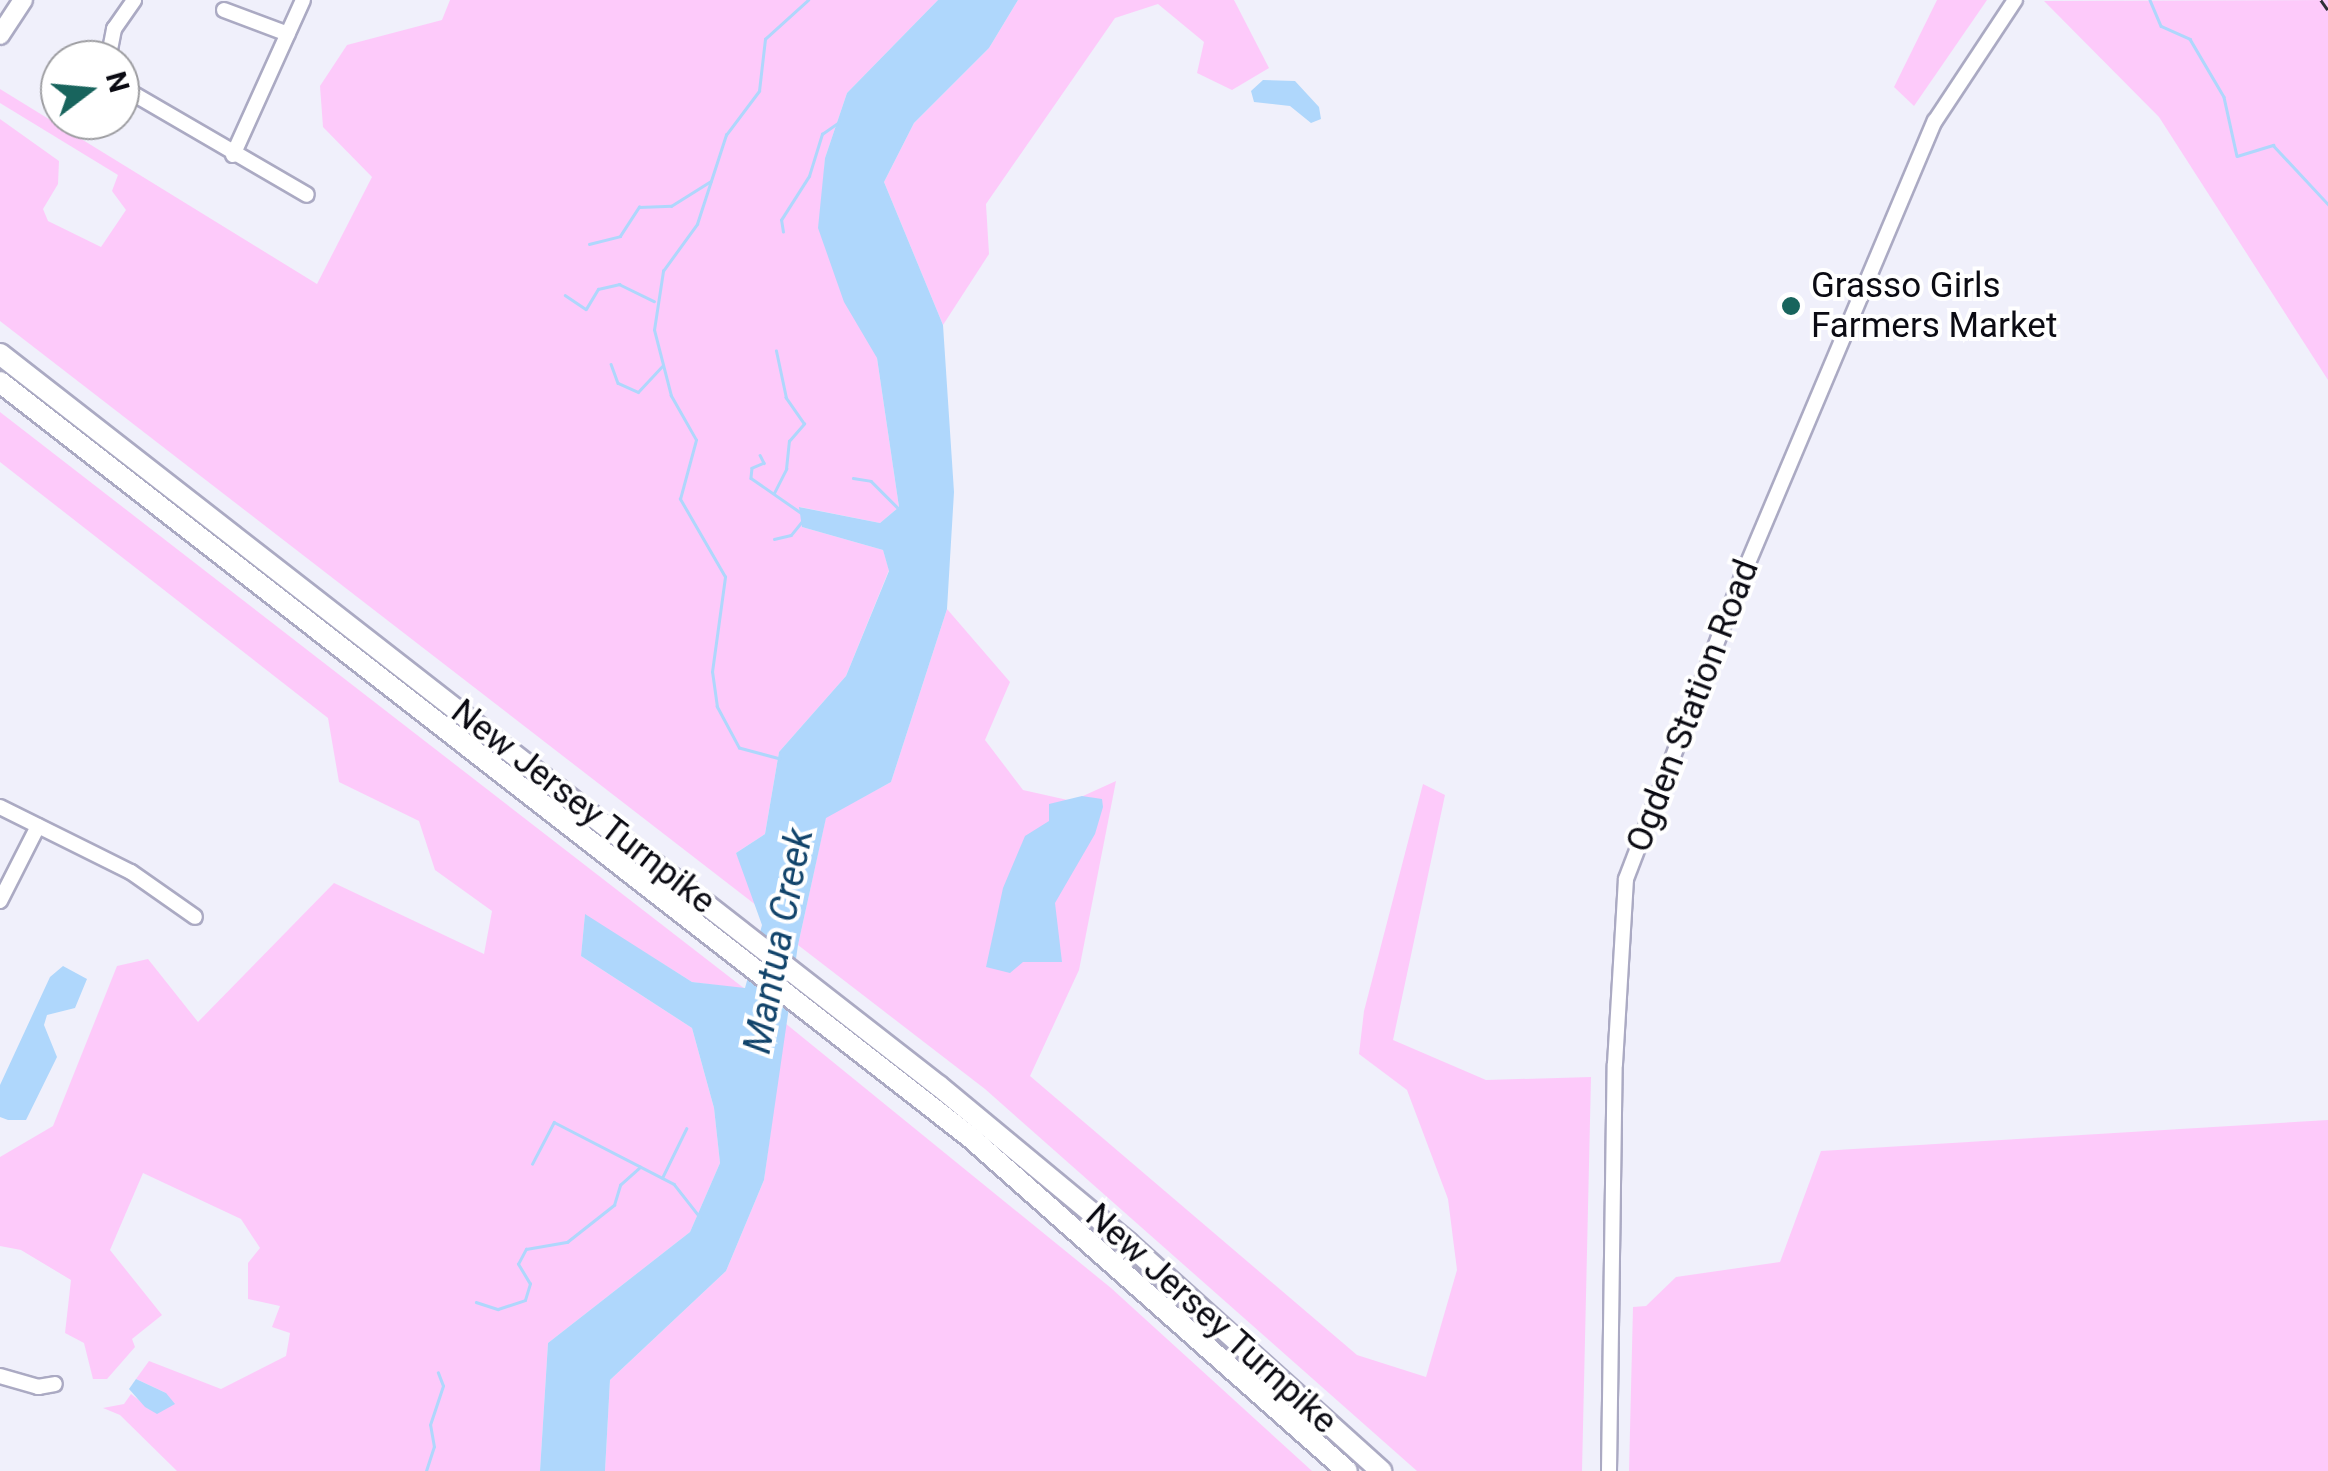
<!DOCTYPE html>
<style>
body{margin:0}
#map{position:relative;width:2328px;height:1471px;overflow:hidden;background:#f0f0fb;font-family:Roboto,sans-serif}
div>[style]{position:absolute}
.green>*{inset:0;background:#fdcafa}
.water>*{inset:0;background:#afd7fc}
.stream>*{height:2.5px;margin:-1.25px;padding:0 1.25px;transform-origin:1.25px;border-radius:1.25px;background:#afd7fc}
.roads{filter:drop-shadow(2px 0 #abaac3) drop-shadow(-2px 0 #abaac3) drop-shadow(0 2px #abaac3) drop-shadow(0 -2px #abaac3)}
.minor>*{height:14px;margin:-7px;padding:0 7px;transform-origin:7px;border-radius:7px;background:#fff}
.major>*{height:18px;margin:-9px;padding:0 9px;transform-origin:9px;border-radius:9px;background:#fff}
.highway>*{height:20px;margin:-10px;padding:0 10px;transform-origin:10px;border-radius:10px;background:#fff}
.rail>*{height:2.5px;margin-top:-1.25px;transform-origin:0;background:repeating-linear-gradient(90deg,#2f2f37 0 15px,transparent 0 23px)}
.dots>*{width:28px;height:28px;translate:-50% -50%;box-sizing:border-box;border:5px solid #fff;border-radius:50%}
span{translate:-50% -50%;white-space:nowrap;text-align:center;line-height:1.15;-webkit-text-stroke:8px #fff;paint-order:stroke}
.poi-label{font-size:35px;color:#0b0b13}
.left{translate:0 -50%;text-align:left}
.street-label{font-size:35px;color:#0b0b13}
.water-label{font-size:38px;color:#12446b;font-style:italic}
.north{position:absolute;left:40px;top:40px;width:100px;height:100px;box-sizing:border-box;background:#fff;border:2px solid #9d9da1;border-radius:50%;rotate:74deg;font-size:28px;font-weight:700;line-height:40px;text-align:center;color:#0b0b13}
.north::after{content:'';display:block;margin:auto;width:35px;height:45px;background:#18645d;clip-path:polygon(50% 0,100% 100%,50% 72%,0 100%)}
</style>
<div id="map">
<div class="green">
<div style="clip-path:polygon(450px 0,938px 0,847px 93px,825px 158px,823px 191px,877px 358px,899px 507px,880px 523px,800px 507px,802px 527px,883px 550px,889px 570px,846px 676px,779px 752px,765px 834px,736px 853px,761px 909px,0 321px,0 119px,59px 161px,58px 184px,43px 209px,48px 221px,101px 247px,126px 210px,112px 191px,118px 175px,0 103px,0 89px,317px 284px,372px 177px,323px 127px,320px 86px,347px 45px,442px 20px)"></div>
<div style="clip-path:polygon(1018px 0,1234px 0,1269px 68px,1232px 90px,1197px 73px,1204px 42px,1158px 4px,1115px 18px,986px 204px,989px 254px,943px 325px,884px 182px,914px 123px,989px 48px)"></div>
<div style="clip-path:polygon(1937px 0,1987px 0,1914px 106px,1894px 87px)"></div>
<div style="clip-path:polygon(2328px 0,2328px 380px,2159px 117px,2044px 1px)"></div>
<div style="clip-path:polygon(0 412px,745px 989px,692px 982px,585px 915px,581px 956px,692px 1028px,714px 1108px,720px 1163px,690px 1232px,548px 1343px,540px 1471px,177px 1471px,120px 1415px,103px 1408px,124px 1404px,131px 1394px,152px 1410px,166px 1393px,136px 1379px,149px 1361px,221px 1389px,286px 1356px,290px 1333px,272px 1327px,280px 1306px,248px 1299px,248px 1263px,260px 1248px,241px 1219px,143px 1173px,110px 1250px,162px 1315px,132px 1339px,135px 1347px,107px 1379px,93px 1379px,84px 1343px,65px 1333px,71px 1280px,21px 1250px,0 1246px,0 1157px,53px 1126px,117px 966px,148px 959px,198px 1022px,334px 883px,484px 954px,492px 911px,435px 870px,419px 821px,339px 782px,328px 718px,0 462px)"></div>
<div style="clip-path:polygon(947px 609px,1010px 682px,985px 740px,1023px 790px,1072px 801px,1116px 781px,1079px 970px,1030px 1076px,1357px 1355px,1426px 1377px,1457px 1270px,1448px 1199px,1407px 1090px,1359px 1054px,1364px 1011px,1423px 784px,1445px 795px,1393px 1040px,1486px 1080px,1591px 1077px,1582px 1471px,1417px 1471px,985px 1089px,798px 945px,826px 817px,891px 782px)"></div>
<div style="clip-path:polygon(785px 1023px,1111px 1288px,1312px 1471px,605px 1471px,610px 1380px,726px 1271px,764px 1180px)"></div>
<div style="clip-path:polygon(2328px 1120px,2328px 1471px,1629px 1471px,1633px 1307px,1646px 1306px,1676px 1277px,1780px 1262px,1821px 1151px)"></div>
</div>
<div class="water">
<div style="clip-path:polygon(938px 0,1018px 0,989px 48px,914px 123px,884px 182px,943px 325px,954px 492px,947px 609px,891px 782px,826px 818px,798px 945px,764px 1180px,726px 1271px,610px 1380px,605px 1471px,540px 1471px,548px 1343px,690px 1232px,720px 1163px,714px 1108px,692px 1028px,581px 956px,585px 914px,692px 982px,745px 988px,762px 925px,736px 853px,765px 834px,779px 752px,846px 676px,889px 571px,883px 550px,802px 527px,799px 507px,880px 523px,899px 507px,877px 358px,844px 302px,818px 228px,825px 158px,847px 93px)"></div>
<div style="clip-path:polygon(1263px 80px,1295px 81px,1319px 107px,1321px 119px,1311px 123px,1290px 106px,1254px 102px,1251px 91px)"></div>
<div style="clip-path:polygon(1082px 796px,1102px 799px,1103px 807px,1095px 834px,1055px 903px,1062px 962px,1023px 962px,1010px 973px,986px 967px,1003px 888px,1025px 836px,1049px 821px,1049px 804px)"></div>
<div style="clip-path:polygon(63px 966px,87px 979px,75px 1008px,47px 1015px,44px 1025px,57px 1057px,26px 1120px,8px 1120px,0 1117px,0 1085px,50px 977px)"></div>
<div style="clip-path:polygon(136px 1379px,166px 1393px,175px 1404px,157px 1414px,145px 1407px,129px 1389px)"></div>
</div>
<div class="stream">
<div style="left:2150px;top:0;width:28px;rotate:67deg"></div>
<div style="left:2161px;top:26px;width:32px;rotate:24deg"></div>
<div style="left:2190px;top:39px;width:67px;rotate:59.6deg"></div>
<div style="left:2224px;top:97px;width:60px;rotate:77.6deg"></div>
<div style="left:2237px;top:156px;width:38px;rotate:-17deg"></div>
<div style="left:2273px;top:145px;width:81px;rotate:47deg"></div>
<div style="left:783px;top:232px;width:12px;rotate:-99deg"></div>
<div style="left:781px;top:220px;width:52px;rotate:-57.5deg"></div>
<div style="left:809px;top:176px;width:44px;rotate:-72.8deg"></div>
<div style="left:822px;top:134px;width:21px;rotate:-35deg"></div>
<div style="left:589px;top:244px;width:32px;rotate:-14deg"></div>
<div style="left:620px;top:236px;width:35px;rotate:-57deg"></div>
<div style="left:639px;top:207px;width:32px;rotate:-2deg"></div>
<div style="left:671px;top:206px;width:47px;rotate:-32deg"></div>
<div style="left:565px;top:295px;width:25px;rotate:34deg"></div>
<div style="left:586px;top:309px;width:23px;rotate:-59deg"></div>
<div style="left:598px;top:289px;width:22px;rotate:-13deg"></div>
<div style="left:619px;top:284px;width:39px;rotate:26deg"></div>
<div style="left:611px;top:364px;width:20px;rotate:70deg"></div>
<div style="left:618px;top:383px;width:22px;rotate:24deg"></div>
<div style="left:638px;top:392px;width:35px;rotate:-47deg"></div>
<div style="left:760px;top:455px;width:9px;rotate:63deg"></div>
<div style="left:764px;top:463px;width:13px;rotate:157deg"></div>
<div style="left:752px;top:468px;width:10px;rotate:96deg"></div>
<div style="left:751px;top:478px;width:60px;rotate:34.8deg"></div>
<div style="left:853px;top:478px;width:18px;rotate:9deg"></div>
<div style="left:871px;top:481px;width:38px;rotate:45deg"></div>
<div style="left:774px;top:493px;width:27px;rotate:-63deg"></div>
<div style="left:786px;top:469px;width:28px;rotate:-84deg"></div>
<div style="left:789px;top:441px;width:23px;rotate:-49deg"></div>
<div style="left:804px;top:424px;width:32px;rotate:-125deg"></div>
<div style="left:786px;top:398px;width:48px;rotate:-102deg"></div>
<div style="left:774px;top:539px;width:17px;rotate:-13deg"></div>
<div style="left:791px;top:535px;width:19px;rotate:-51deg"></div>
<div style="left:780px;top:759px;width:42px;rotate:-165deg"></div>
<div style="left:739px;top:748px;width:47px;rotate:-118.2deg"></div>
<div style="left:717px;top:707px;width:35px;rotate:-98deg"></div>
<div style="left:712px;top:672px;width:96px;rotate:-82.2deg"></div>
<div style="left:725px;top:577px;width:90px;rotate:-120deg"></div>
<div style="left:680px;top:499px;width:61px;rotate:-74.8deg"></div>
<div style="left:696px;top:440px;width:51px;rotate:-119.6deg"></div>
<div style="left:671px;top:396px;width:68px;rotate:-104.4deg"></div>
<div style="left:654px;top:330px;width:60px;rotate:-81.3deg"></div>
<div style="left:663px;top:271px;width:58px;rotate:-54.1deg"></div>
<div style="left:697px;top:224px;width:94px;rotate:-72deg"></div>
<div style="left:726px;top:135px;width:55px;rotate:-53.1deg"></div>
<div style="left:759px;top:91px;width:52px;rotate:-83.4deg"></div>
<div style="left:765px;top:39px;width:58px;rotate:-42.2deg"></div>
<div style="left:532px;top:1164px;width:47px;rotate:-62.4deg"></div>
<div style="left:554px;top:1122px;width:135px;rotate:27.3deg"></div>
<div style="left:674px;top:1184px;width:42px;rotate:51.8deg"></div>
<div style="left:662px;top:1178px;width:55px;rotate:-63.9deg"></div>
<div style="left:476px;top:1302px;width:23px;rotate:18deg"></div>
<div style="left:498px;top:1309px;width:28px;rotate:-18deg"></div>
<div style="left:525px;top:1300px;width:17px;rotate:-73deg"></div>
<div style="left:530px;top:1284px;width:23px;rotate:-121deg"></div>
<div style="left:518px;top:1264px;width:17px;rotate:-62deg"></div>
<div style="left:526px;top:1249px;width:42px;rotate:-9.7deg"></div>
<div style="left:567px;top:1242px;width:60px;rotate:-38.2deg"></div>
<div style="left:614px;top:1205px;width:21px;rotate:-73deg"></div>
<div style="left:620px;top:1185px;width:27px;rotate:-42deg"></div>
<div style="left:426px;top:1471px;width:25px;rotate:-72deg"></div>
<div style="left:434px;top:1447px;width:22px;rotate:-100deg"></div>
<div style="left:430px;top:1425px;width:41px;rotate:-71.6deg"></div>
<div style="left:443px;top:1386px;width:14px;rotate:-111deg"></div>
</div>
<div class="roads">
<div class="minor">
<div style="left:224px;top:10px;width:68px;rotate:20.6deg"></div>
<div style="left:108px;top:60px;width:32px;rotate:-79deg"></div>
<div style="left:114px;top:29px;width:35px;rotate:-55deg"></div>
<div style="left:120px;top:86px;width:216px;rotate:30.2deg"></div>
<div style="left:233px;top:155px;width:170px;rotate:-65.7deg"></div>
<div style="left:0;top:807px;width:146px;rotate:26.4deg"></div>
<div style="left:131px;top:872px;width:78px;rotate:35.1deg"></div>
<div style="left:0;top:901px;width:84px;rotate:-63.1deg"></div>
<div style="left:0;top:1376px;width:40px;rotate:16deg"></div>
<div style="left:38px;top:1387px;width:17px;rotate:-10deg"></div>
<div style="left:1609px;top:1471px;width:407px;rotate:-89.2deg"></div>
<div style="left:1615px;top:1064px;width:185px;rotate:-86.6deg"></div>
<div style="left:1626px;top:879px;width:324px;rotate:-69deg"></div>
<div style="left:1742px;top:577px;width:495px;rotate:-67.1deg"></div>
<div style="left:1935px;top:121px;width:145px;rotate:-56.5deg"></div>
</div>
<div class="major">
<div style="left:0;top:35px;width:42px;rotate:-56.7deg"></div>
</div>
<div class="highway">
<div style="left:0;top:354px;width:1191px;rotate:37.94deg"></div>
<div style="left:939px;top:1086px;width:246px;rotate:39.7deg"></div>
<div style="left:1128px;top:1243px;width:341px;rotate:42deg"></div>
<div style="left:0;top:382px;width:1231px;rotate:37.9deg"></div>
<div style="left:971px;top:1138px;width:502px;rotate:41.53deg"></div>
</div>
</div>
<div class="rail">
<div style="left:2321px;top:0;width:12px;rotate:55deg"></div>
</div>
<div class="dots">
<div style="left:1791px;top:306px;background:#18645d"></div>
</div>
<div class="poi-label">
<span class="left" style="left:1811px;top:306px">Grasso Girls<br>Farmers Market</span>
</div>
<div class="street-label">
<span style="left:1693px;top:706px;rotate:-69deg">Ogden Station Road</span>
<span style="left:583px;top:807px;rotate:38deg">New Jersey Turnpike</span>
<span style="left:1211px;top:1319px;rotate:42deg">New Jersey Turnpike</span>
</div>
<div class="water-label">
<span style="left:779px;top:941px;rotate:-79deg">Mantua Creek</span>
</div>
<div class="north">N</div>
</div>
